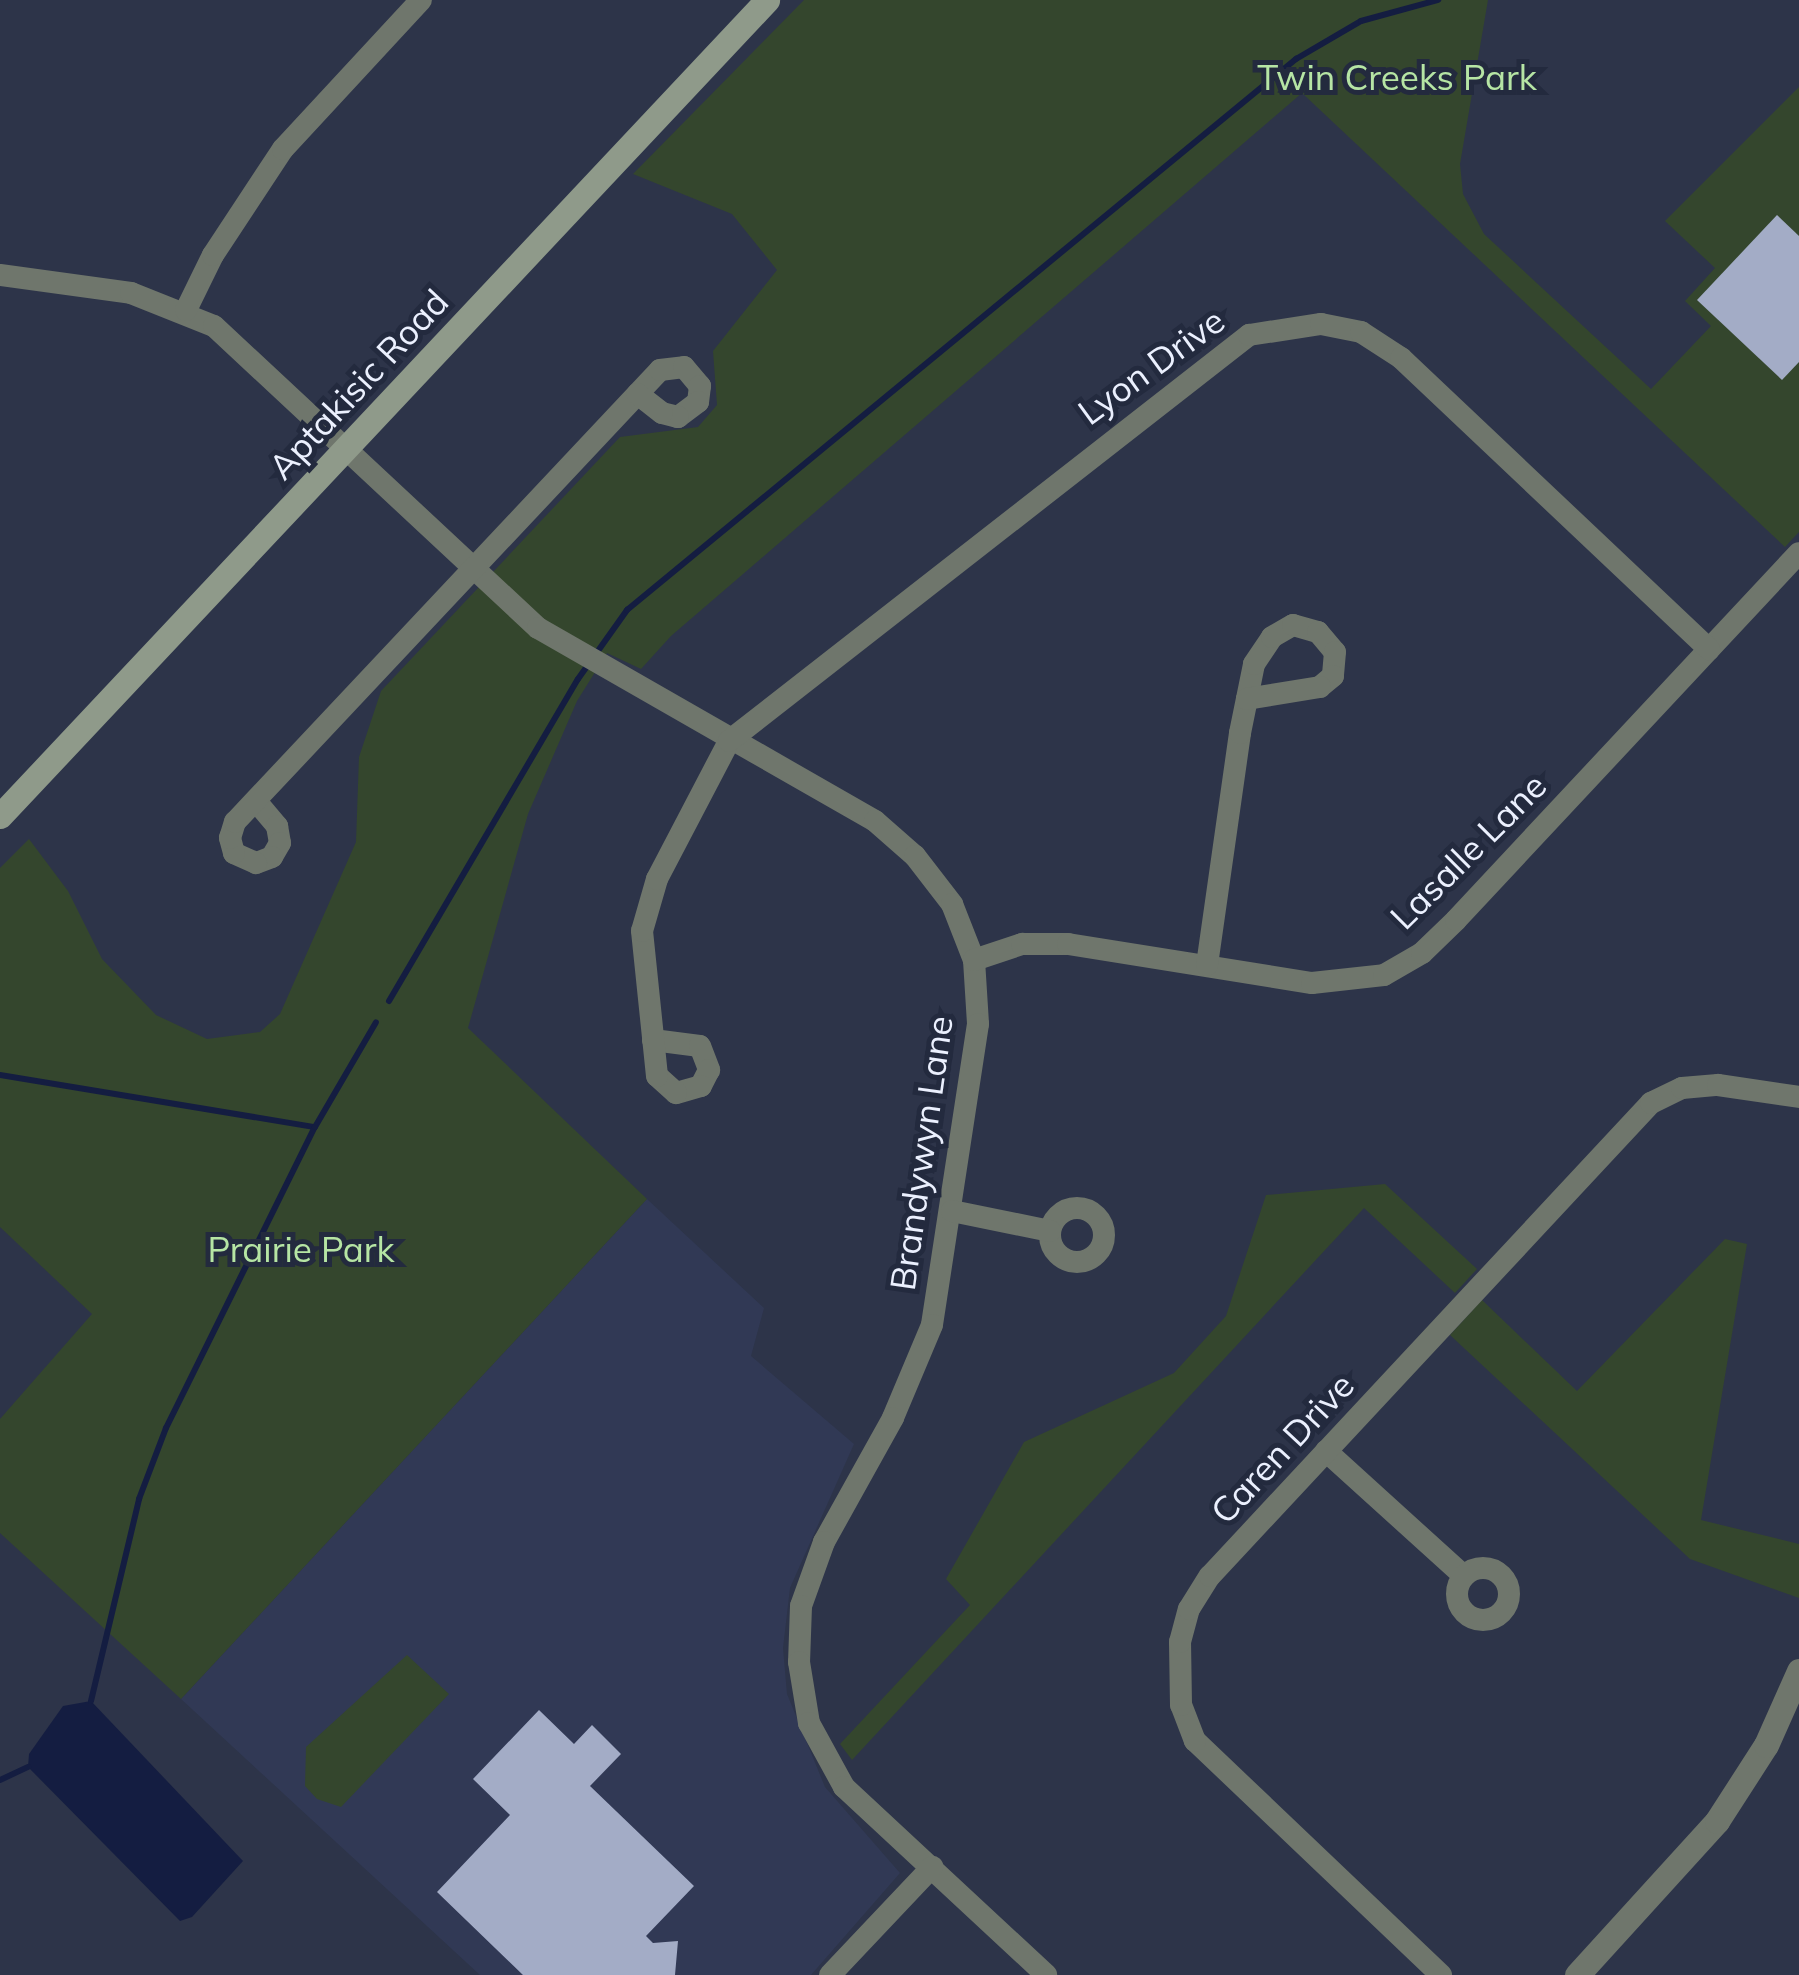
<!DOCTYPE html>
<style>
body{margin:0}
#map{position:relative;width:1799px;height:1975px;overflow:hidden;background:#2d3449;font-family:Mulish,sans-serif}
div>[style]{position:absolute}
.built>*{inset:0;background:#313955}
.green>*{inset:0;background:#34462d}
.water>*{inset:0;background:#141d41}
.stream>*{height:6px;margin:-3px;padding:0 3px;transform-origin:3px;border-radius:3px;background:#141d41}
.building>*{inset:0;background:#a3acc6}
.minor>*{height:22px;margin:-11px;padding:0 11px;transform-origin:11px;border-radius:11px;background:#6f766c}
.minor>.ring{margin:-11px;padding:0;box-sizing:content-box;background:none;border:22px solid #6f766c;border-radius:50%}
.tertiary>*{height:25px;margin:-12.5px;padding:0 12.5px;transform-origin:12.5px;border-radius:12.5px;background:#6f766c}
.secondary>*{height:25px;margin:-12.5px;padding:0 12.5px;transform-origin:12.5px;border-radius:12.5px;background:#8f9a8a}
span{translate:-50% -50%;white-space:nowrap;text-align:center;line-height:1.15;-webkit-text-stroke:10px #232a3e;paint-order:stroke}
.park-label{font-size:35px;color:#b6e5a4}
.street-label{font-size:35px;color:#ebf0fe}
</style>
<div id="map">
<div class="built">
<div style="clip-path:polygon(647px 1199px,764px 1308px,751px 1356px,854px 1444px,790px 1588px,783px 1648px,787px 1694px,825px 1787px,900px 1873px,811px 1975px,480px 1975px,181px 1699px)"></div>
</div>
<div class="green">
<div style="clip-path:polygon(804px 0,1488px 0,1460px 164px,1463px 194px,1484px 234px,1651px 389px,1711px 326px,1685px 301px,1715px 268px,1665px 221px,1799px 87px,1799px 532px,1785px 547px,1302px 93px,671px 636px,641px 669px,607px 653px,577px 701px,528px 814px,468px 1028px,647px 1199px,181px 1699px,0 1533px,0 1419px,92px 1314px,0 1227px,0 868px,29px 839px,68px 891px,102px 959px,156px 1015px,207px 1039px,260px 1032px,280px 1014px,356px 842px,359px 757px,381px 691px,620px 437px,698px 427px,717px 405px,713px 351px,777px 270px,732px 214px,633px 174px)"></div>
<div style="clip-path:polygon(1385px 1184px,1477px 1269px,1455px 1293px,1364px 1208px,852px 1760px,840px 1744px,970px 1605px,946px 1579px,1024px 1442px,1174px 1373px,1226px 1316px,1266px 1195px)"></div>
<div style="clip-path:polygon(1725px 1239px,1747px 1244px,1701px 1520px,1799px 1544px,1799px 1598px,1690px 1559px,1450px 1335px,1482px 1300px,1577px 1391px)"></div>
<div style="clip-path:polygon(407px 1655px,449px 1694px,341px 1807px,317px 1799px,305px 1786px,306px 1747px)"></div>
</div>
<div class="water">
<div style="clip-path:polygon(91px 1701px,243px 1861px,192px 1917px,180px 1921px,28px 1767px,29px 1754px,63px 1706px)"></div>
</div>
<div class="stream">
<div style="left:389px;top:1001px;width:373px;rotate:-59.6deg"></div>
<div style="left:578px;top:679px;width:85px;rotate:-54.6deg"></div>
<div style="left:627px;top:610px;width:867px;rotate:-39.48deg"></div>
<div style="left:1296px;top:59px;width:75px;rotate:-30.3deg"></div>
<div style="left:1361px;top:21px;width:80px;rotate:-15.3deg"></div>
<div style="left:0;top:1075px;width:319px;rotate:9.4deg"></div>
<div style="left:91px;top:1701px;width:208px;rotate:-76.6deg"></div>
<div style="left:139px;top:1499px;width:76px;rotate:-69.2deg"></div>
<div style="left:166px;top:1428px;width:336px;rotate:-63.7deg"></div>
<div style="left:315px;top:1127px;width:121px;rotate:-59.8deg"></div>
<div style="left:0;top:1780px;width:31px;rotate:-25deg"></div>
</div>
<div class="building">
<div style="clip-path:polygon(1777px 215px,1799px 236px,1799px 362px,1782px 380px,1697px 300px)"></div>
<div style="clip-path:polygon(539px 1710px,574px 1744px,592px 1725px,621px 1754px,590px 1786px,694px 1886px,646px 1936px,653px 1943px,678px 1941px,675px 1975px,523px 1975px,437px 1892px,510px 1815px,473px 1779px)"></div>
</div>
<div class="minor">
<div style="left:0;top:275px;width:132px;rotate:7.8deg"></div>
<div style="left:131px;top:293px;width:89px;rotate:21.7deg"></div>
<div style="left:214px;top:326px;width:443px;rotate:43deg"></div>
<div style="left:538px;top:628px;width:388px;rotate:29.8deg"></div>
<div style="left:875px;top:821px;width:53px;rotate:41.2deg"></div>
<div style="left:915px;top:856px;width:61px;rotate:52.4deg"></div>
<div style="left:952px;top:904px;width:60px;rotate:68.6deg"></div>
<div style="left:974px;top:960px;width:64px;rotate:86.4deg"></div>
<div style="left:978px;top:1024px;width:304px;rotate:98.7deg"></div>
<div style="left:932px;top:1325px;width:101px;rotate:112.8deg"></div>
<div style="left:893px;top:1418px;width:142px;rotate:119.1deg"></div>
<div style="left:824px;top:1542px;width:68px;rotate:109.8deg"></div>
<div style="left:801px;top:1606px;width:56px;rotate:92deg"></div>
<div style="left:799px;top:1662px;width:62px;rotate:80.7deg"></div>
<div style="left:809px;top:1723px;width:73px;rotate:61.3deg"></div>
<div style="left:844px;top:1787px;width:276px;rotate:42.9deg"></div>
<div style="left:186px;top:310px;width:61px;rotate:-63.9deg"></div>
<div style="left:213px;top:255px;width:127px;rotate:-56.6deg"></div>
<div style="left:283px;top:149px;width:203px;rotate:-47.2deg"></div>
<div style="left:256px;top:801px;width:33px;rotate:50deg"></div>
<div style="left:277px;top:826px;width:17px;rotate:80deg"></div>
<div style="left:280px;top:843px;width:16px;rotate:120deg"></div>
<div style="left:272px;top:857px;width:17px;rotate:159deg"></div>
<div style="left:256px;top:863px;width:24px;rotate:-156deg"></div>
<div style="left:234px;top:853px;width:16px;rotate:-105deg"></div>
<div style="left:230px;top:838px;width:17px;rotate:-73deg"></div>
<div style="left:235px;top:822px;width:620px;rotate:-46.76deg"></div>
<div style="left:660px;top:370px;width:24px;rotate:-7deg"></div>
<div style="left:684px;top:367px;width:25px;rotate:50deg"></div>
<div style="left:700px;top:386px;width:16px;rotate:97deg"></div>
<div style="left:698px;top:402px;width:25px;rotate:143deg"></div>
<div style="left:678px;top:417px;width:16px;rotate:-166deg"></div>
<div style="left:662px;top:413px;width:31px;rotate:-142deg"></div>
<div style="left:974px;top:960px;width:51px;rotate:-18.4deg"></div>
<div style="left:1022px;top:944px;width:46px"></div>
<div style="left:1068px;top:944px;width:247px;rotate:9.1deg"></div>
<div style="left:1312px;top:983px;width:72px;rotate:-6.3deg"></div>
<div style="left:1384px;top:975px;width:44px;rotate:-30.1deg"></div>
<div style="left:1422px;top:953px;width:47px;rotate:-44.1deg"></div>
<div style="left:1456px;top:920px;width:502px;rotate:-46.94deg"></div>
<div style="left:1207px;top:965px;width:234px;rotate:-81.9deg"></div>
<div style="left:1240px;top:733px;width:70px;rotate:-78.5deg"></div>
<div style="left:1254px;top:664px;width:32px;rotate:-56deg"></div>
<div style="left:1272px;top:637px;width:24px;rotate:-30deg"></div>
<div style="left:1293px;top:625px;width:26px;rotate:16deg"></div>
<div style="left:1318px;top:632px;width:26px;rotate:50deg"></div>
<div style="left:1335px;top:652px;width:24px;rotate:95deg"></div>
<div style="left:1333px;top:676px;width:17px;rotate:140deg"></div>
<div style="left:1320px;top:687px;width:74px;rotate:170.7deg"></div>
<div style="left:653px;top:1040px;width:47px;rotate:7.3deg"></div>
<div style="left:700px;top:1046px;width:26px;rotate:69deg"></div>
<div style="left:709px;top:1070px;width:18px;rotate:117deg"></div>
<div style="left:701px;top:1086px;width:26px;rotate:164deg"></div>
<div style="left:676px;top:1093px;width:25px;rotate:-138deg"></div>
<div style="left:657px;top:1076px;width:146px;rotate:-95.9deg"></div>
<div style="left:642px;top:931px;width:54px;rotate:-73.9deg"></div>
<div style="left:657px;top:879px;width:156px;rotate:-62.4deg"></div>
<div style="left:729px;top:741px;width:660px;rotate:-37.98deg"></div>
<div style="left:1249px;top:335px;width:73px;rotate:-8.7deg"></div>
<div style="left:1321px;top:324px;width:41px;rotate:11.3deg"></div>
<div style="left:1361px;top:332px;width:48px;rotate:33deg"></div>
<div style="left:1401px;top:358px;width:424px;rotate:43.4deg"></div>
<div class="ring" style="left:1050px;top:1208px;width:32px;height:32px"></div>
<div style="left:952px;top:1211px;width:100px;rotate:11.5deg"></div>
<div style="left:1326px;top:1451px;width:186px;rotate:42.2deg"></div>
<div class="ring" style="left:1457px;top:1568px;width:30px;height:30px"></div>
<div style="left:830px;top:1975px;width:149px;rotate:-46.6deg"></div>
<div style="left:1441px;top:1975px;width:340px;rotate:-136.4deg"></div>
<div style="left:1195px;top:1741px;width:39px;rotate:-111deg"></div>
<div style="left:1181px;top:1705px;width:63px;rotate:-90.9deg"></div>
<div style="left:1180px;top:1642px;width:34px;rotate:-75deg"></div>
<div style="left:1189px;top:1609px;width:39px;rotate:-58deg"></div>
<div style="left:1210px;top:1576px;width:647px;rotate:-47.01deg"></div>
<div style="left:1651px;top:1103px;width:34px;rotate:-26deg"></div>
<div style="left:1682px;top:1088px;width:36px;rotate:-5deg"></div>
<div style="left:1718px;top:1085px;width:82px;rotate:8.4deg"></div>
</div>
<div class="tertiary">
<div style="left:1577px;top:1975px;width:208px;rotate:-47.7deg"></div>
<div style="left:1717px;top:1821px;width:90px;rotate:-57.2deg"></div>
<div style="left:1766px;top:1745px;width:81px;rotate:-66deg"></div>
</div>
<div class="secondary">
<div style="left:0;top:816px;width:1120px;rotate:-46.77deg"></div>
</div>
<div class="park-label">
<span style="left:1397px;top:77px">Twin Creeks Park</span>
<span style="left:301px;top:1249px">Prairie Park</span>
</div>
<div class="street-label">
<span style="left:1151px;top:366px;rotate:-36deg">Lyon Drive</span>
<span style="left:358px;top:384px;rotate:-47deg">Aptakisic Road</span>
<span style="left:1468px;top:851px;rotate:-45deg">Lasalle Lane</span>
<span style="left:921px;top:1153px;rotate:-82deg">Brandywyn Lane</span>
<span style="left:1282px;top:1448px;rotate:-47deg">Caren Drive</span>
</div>
</div>
